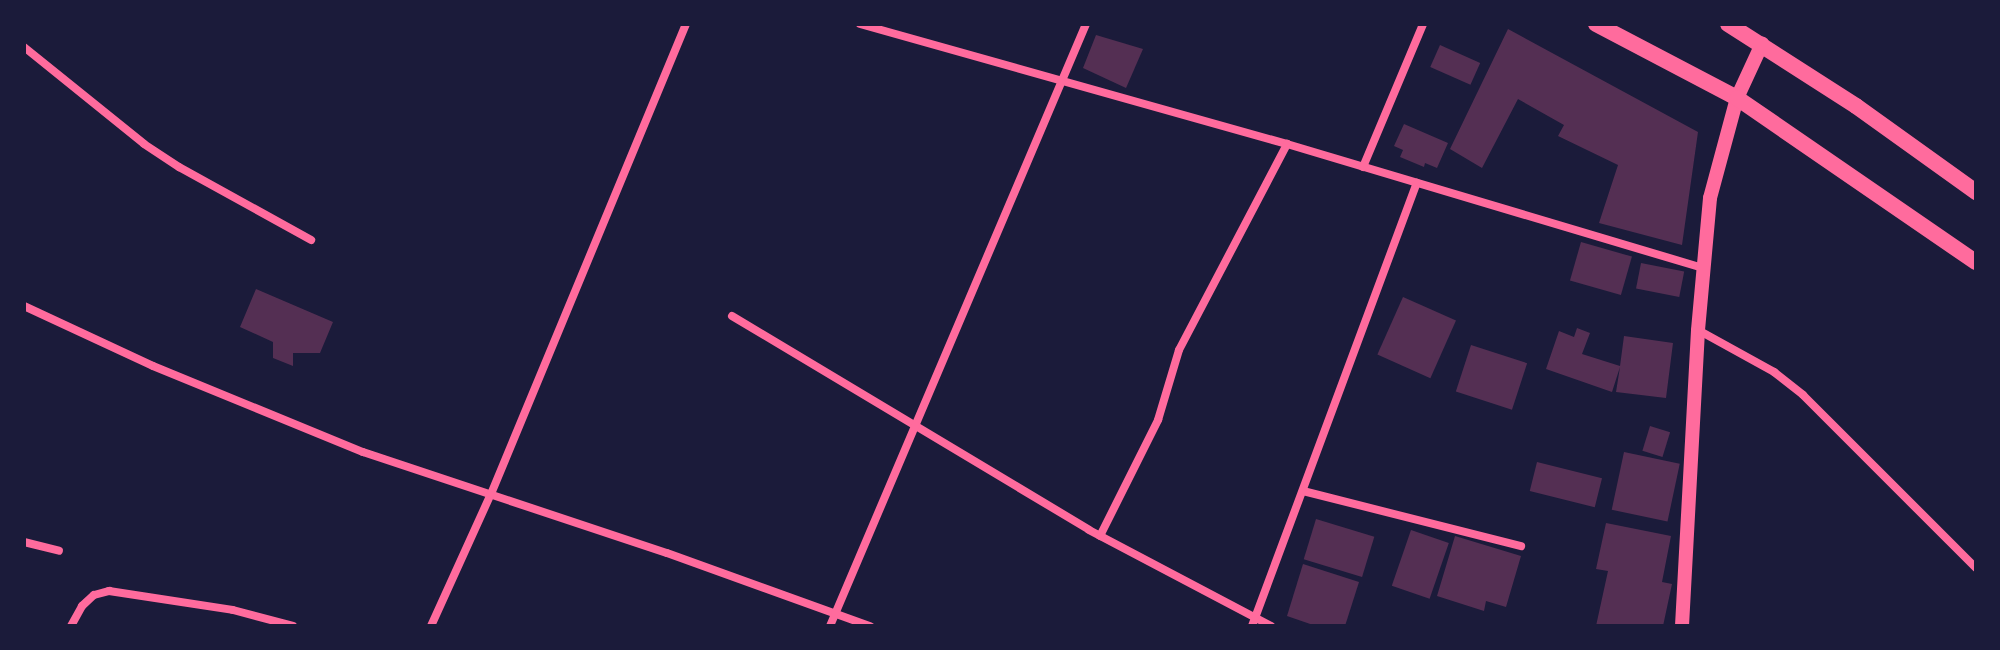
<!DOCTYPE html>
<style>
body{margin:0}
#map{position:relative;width:2000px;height:650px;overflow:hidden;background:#1b1b3a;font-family:"Exo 2",sans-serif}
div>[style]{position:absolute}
.building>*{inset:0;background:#542f53;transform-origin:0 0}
.minor>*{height:8px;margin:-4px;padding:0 4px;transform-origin:4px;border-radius:4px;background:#ff6b9d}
.tertiary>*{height:14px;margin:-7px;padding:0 7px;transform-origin:7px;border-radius:7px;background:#ff6b9d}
.secondary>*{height:16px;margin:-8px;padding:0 8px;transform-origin:8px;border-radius:8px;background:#ff6b9d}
span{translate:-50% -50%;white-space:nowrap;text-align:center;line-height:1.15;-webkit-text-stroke:6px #1b1b3a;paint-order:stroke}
.frame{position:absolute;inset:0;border:26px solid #1b1b3a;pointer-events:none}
</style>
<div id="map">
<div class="building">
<div style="clip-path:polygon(1508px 29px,1698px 132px,1682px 245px,1599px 223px,1618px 165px,1558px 136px,1564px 125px,1518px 99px,1482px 168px,1450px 149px)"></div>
<div style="clip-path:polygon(1096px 35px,1143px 49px,1126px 88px,1083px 68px)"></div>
<div style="left:1440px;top:45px;width:44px;height:24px;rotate:24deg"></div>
<div style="clip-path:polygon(1404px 124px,1448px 143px,1437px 168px,1425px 163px,1424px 167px,1400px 157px,1403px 150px,1394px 146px)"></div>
<div style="left:1581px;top:242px;width:53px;height:40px;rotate:16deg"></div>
<div style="left:1641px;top:263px;width:44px;height:26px;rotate:11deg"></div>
<div style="clip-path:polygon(256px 289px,333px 322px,320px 353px,293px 353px,293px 366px,273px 358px,273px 342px,240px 327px)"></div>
<div style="left:1403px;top:297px;width:58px;height:63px;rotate:24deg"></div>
<div style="clip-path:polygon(1577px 328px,1590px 333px,1582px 354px,1620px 366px,1624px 336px,1673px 343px,1666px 398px,1616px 392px,1620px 367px,1612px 392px,1546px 369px,1559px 331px,1574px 337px)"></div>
<div style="left:1471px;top:345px;width:59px;height:49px;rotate:18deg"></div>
<div style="left:1650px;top:426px;width:21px;height:26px;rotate:17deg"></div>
<div style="left:1624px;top:452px;width:57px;height:59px;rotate:12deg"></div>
<div style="left:1537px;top:462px;width:67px;height:30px;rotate:14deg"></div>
<div style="left:1316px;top:519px;width:61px;height:42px;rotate:17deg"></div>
<div style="clip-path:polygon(1606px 523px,1671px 536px,1662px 582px,1672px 584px,1663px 626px,1596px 626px,1608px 571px,1596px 569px)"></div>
<div style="left:1411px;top:530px;width:40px;height:59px;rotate:19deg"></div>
<div style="clip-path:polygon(1455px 536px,1521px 556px,1506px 607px,1486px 601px,1484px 611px,1437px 596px)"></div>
<div style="clip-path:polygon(1303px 564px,1359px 582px,1345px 626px,1316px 626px,1287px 616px)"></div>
</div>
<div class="minor">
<div style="left:860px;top:24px;width:444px;rotate:15.7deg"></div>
<div style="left:1287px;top:144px;width:434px;rotate:16.6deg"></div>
<div style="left:24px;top:47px;width:154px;rotate:38.9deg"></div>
<div style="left:144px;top:144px;width:42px;rotate:33.3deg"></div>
<div style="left:179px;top:167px;width:151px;rotate:28.9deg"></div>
<div style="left:1363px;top:167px;width:155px;rotate:-67.2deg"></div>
<div style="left:24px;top:306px;width:142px;rotate:24.9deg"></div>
<div style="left:153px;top:366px;width:227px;rotate:22.3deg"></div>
<div style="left:363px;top:452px;width:320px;rotate:18.4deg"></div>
<div style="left:667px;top:553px;width:216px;rotate:19.8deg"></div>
<div style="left:732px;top:316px;width:416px;rotate:30.9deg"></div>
<div style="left:1089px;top:530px;width:206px;rotate:27.8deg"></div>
<div style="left:1698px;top:330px;width:87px;rotate:28.9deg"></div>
<div style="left:1774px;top:372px;width:37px;rotate:38deg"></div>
<div style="left:1803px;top:395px;width:245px;rotate:45deg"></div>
<div style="left:1303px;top:491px;width:225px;rotate:14.2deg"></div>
<div style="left:1100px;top:536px;width:130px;rotate:-63.4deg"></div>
<div style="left:1158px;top:420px;width:73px;rotate:-73.3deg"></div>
<div style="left:1179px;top:350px;width:233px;rotate:-62.3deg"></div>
<div style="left:24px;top:542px;width:36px;rotate:14deg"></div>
<div style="left:71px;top:626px;width:23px;rotate:-61deg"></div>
<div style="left:82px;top:606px;width:16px;rotate:-43deg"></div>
<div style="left:94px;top:595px;width:16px;rotate:-15deg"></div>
<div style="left:109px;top:591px;width:125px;rotate:8.7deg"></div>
<div style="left:233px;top:610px;width:62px;rotate:14.9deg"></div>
<div style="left:431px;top:626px;width:145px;rotate:-65.6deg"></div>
<div style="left:491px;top:494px;width:509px;rotate:-67.47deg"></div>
<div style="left:830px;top:626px;width:654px;rotate:-66.96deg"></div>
<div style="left:1252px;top:626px;width:473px;rotate:-69.6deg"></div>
</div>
<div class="tertiary">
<div style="left:1682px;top:626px;width:296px;rotate:-86.9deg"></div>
<div style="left:1698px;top:330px;width:133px;rotate:-84.8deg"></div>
<div style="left:1710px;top:198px;width:104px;rotate:-74.9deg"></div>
<div style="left:1737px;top:98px;width:60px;rotate:-65.2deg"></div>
</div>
<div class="secondary">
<div style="left:1596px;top:24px;width:159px;rotate:27.7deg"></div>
<div style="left:1737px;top:98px;width:290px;rotate:34.5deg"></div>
<div style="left:1728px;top:24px;width:152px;rotate:32.6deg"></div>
<div style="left:1856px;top:106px;width:148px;rotate:35.6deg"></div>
</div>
<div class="frame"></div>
</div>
